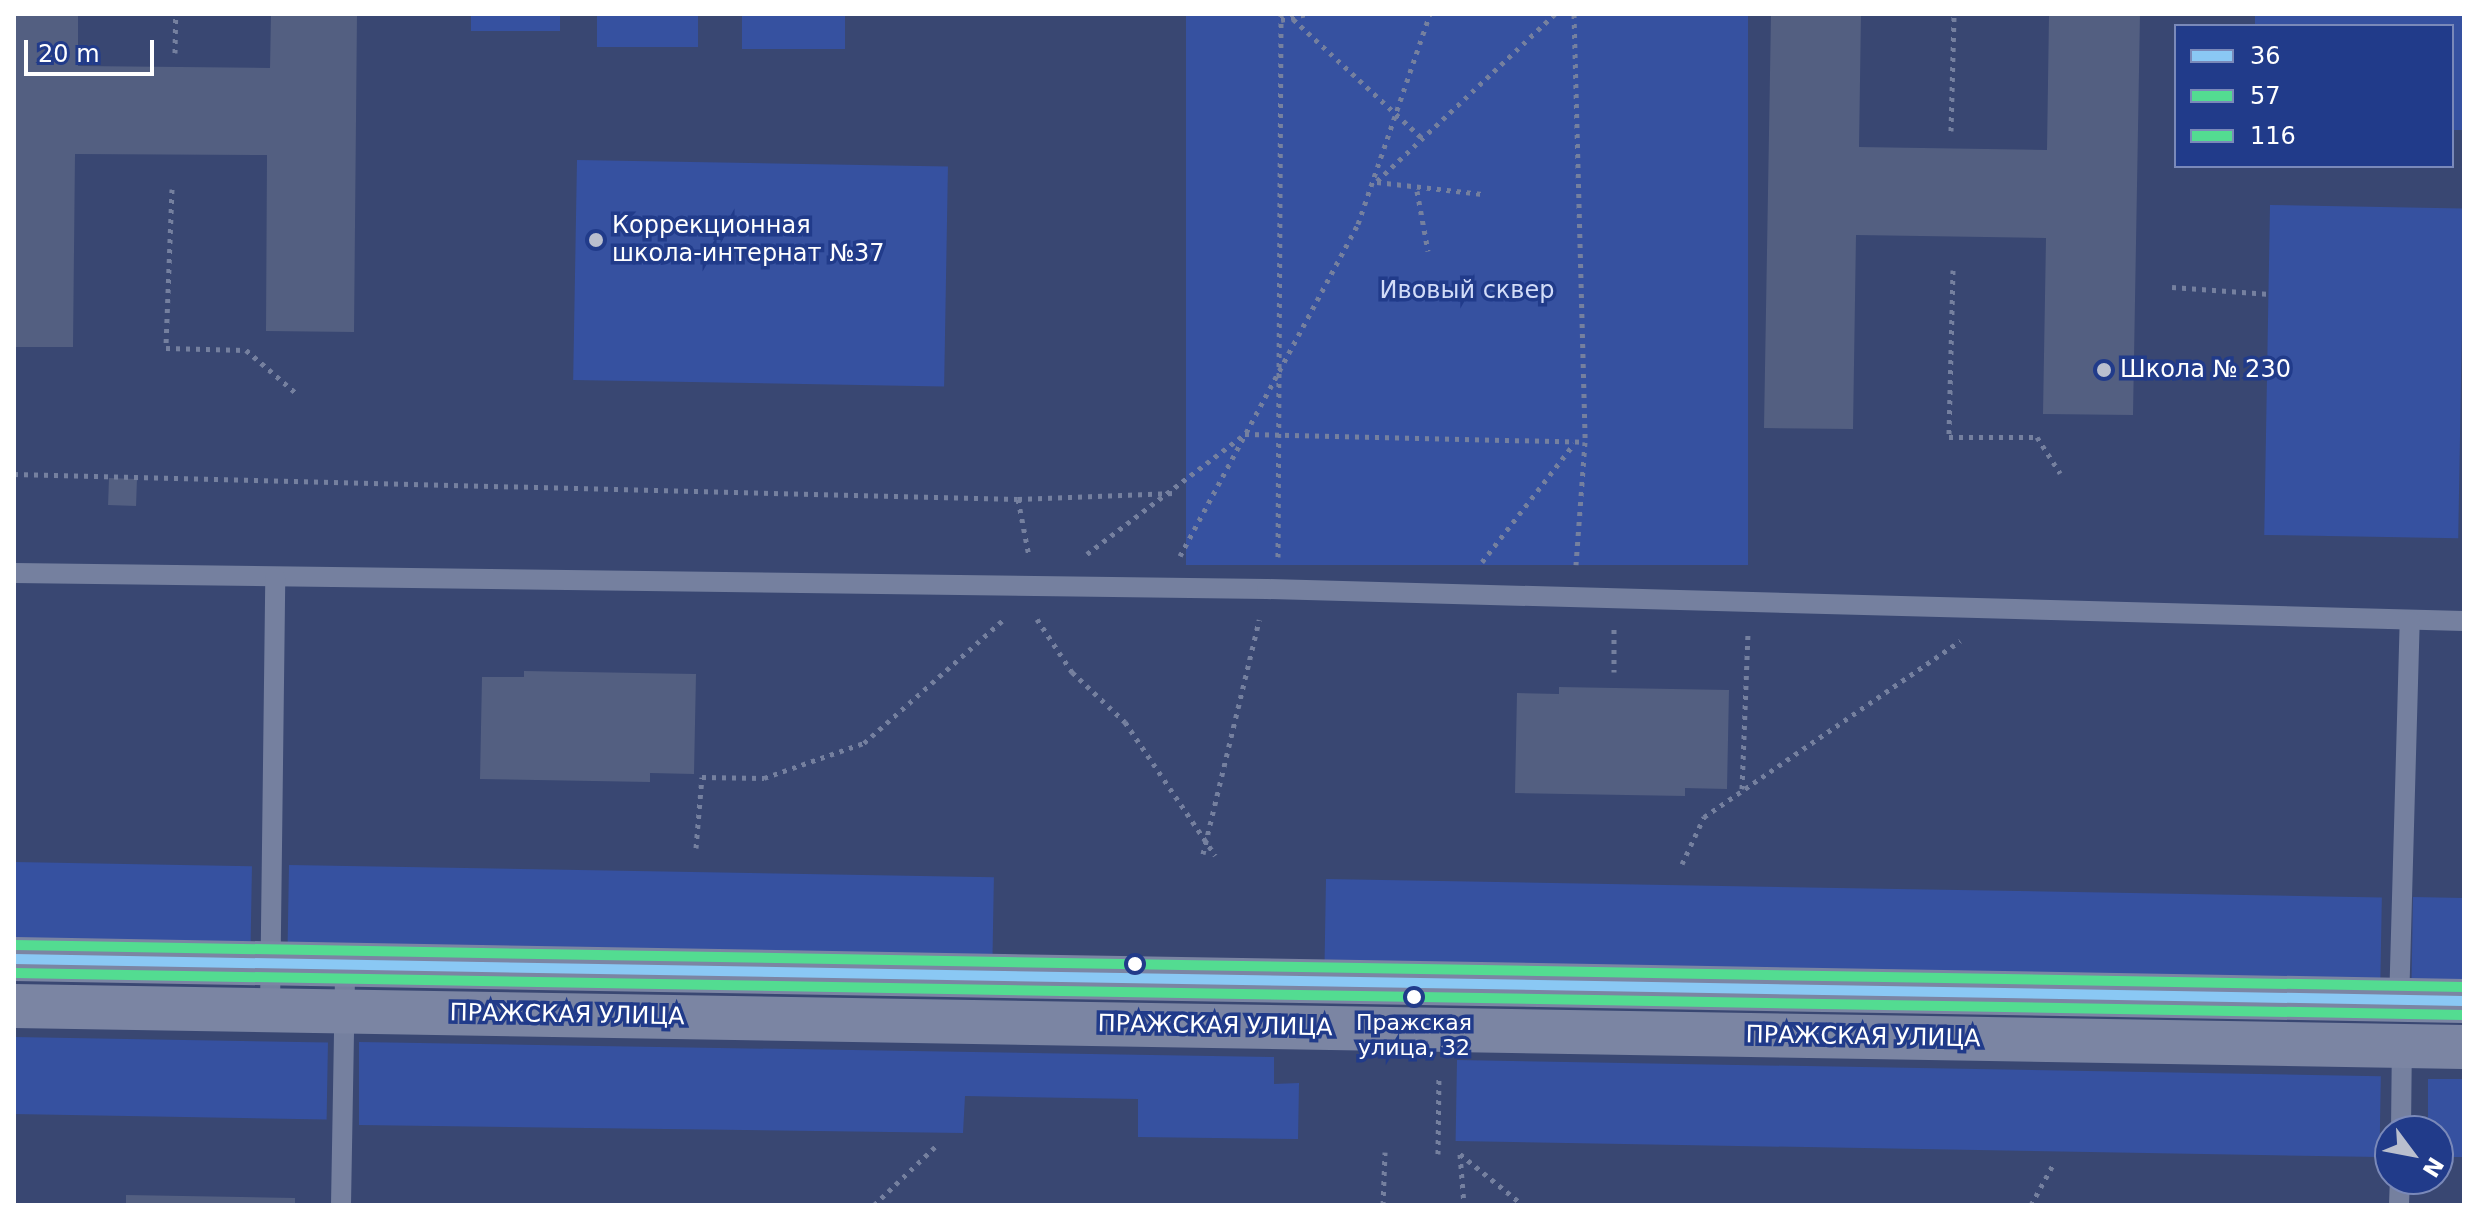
<!DOCTYPE html>
<meta charset="utf-8">
<style>
body{margin:0}
#map{position:relative;width:2478px;height:1219px;overflow:hidden;background:#394772;font-family:"DejaVu Sans",sans-serif}
div>[style]{position:absolute}
.green>*{inset:0;background:#3651a0;transform-origin:0 0}
.building>*{inset:0;background:#535f81;transform-origin:0 0}
.path>*{height:5px;margin-top:-2.5px;transform-origin:0;background:repeating-linear-gradient(90deg,#75809f 0 4px,transparent 0 10px)}
.lane>*{height:20px;margin:-10px;padding:0 10px;transform-origin:10px;border-radius:10px;background:#75809f}
.secondary>*{height:44px;margin:-22px;padding:0 22px;transform-origin:22px;border-radius:22px;background:#7b85a3}
.bus-1>*{height:10px;margin:-5px;padding:0 5px;transform-origin:5px;border-radius:5px;background:#8ac8f4}
.bus-2>*{height:10px;margin:-5px;padding:0 5px;transform-origin:5px;border-radius:5px;background:#53dc91}
.bus-3>*{height:10px;margin:-5px;padding:0 5px;transform-origin:5px;border-radius:5px;background:#53dc91}
.dots>*{width:22px;height:22px;translate:-50% -50%;box-sizing:border-box;border:4px solid #213b8a;border-radius:50%}
span{translate:-50% -50%;white-space:nowrap;text-align:center;line-height:1.15;-webkit-text-stroke:7px #213b8a;paint-order:stroke}
.bus-label{font-size:22px;color:#fff}
.poi-label{font-size:24px;color:#fff}
.left{translate:0 -50%;text-align:left}
.park-label{font-size:24px;color:#d2dcf8}
.street-label{font-size:24px;color:#fff}
.frame{position:absolute;inset:0;border:16px solid #fff;pointer-events:none}
.legend{position:absolute;left:2174px;top:24px;width:280px;height:144px;box-sizing:border-box;background:#213b8a;border:2px solid #7a89b9;margin:0;padding:10px 14px;list-style:none;font-size:24px;color:#fff}
.legend li{display:flex;align-items:center;gap:16px;height:40px}
.legend b{width:40px;border:2px solid #7a89b9}
.north{position:absolute;left:2374px;top:1115px;width:80px;height:80px;box-sizing:border-box;background:#213b8a;border:2px solid #7a89b9;border-radius:50%;rotate:122deg;font-size:22px;font-weight:700;line-height:32px;text-align:center;color:#fff}
.north::after{content:'';display:block;margin:auto;width:28px;height:36px;background:#babfce;clip-path:polygon(50% 0,100% 100%,50% 72%,0 100%)}
.scale{position:absolute;left:24px;top:40px;width:130px;height:36px;box-sizing:border-box;border:4px solid #fff;border-top:0;padding-left:10px;font-size:24px;line-height:28px;white-space:nowrap;color:#fff;-webkit-text-stroke:6px #213b8a;paint-order:stroke}
</style>
<div id="map">
<div class="green">
<div style="left:471px;top:14px;width:89px;height:17px"></div>
<div style="left:597px;top:14px;width:101px;height:33px"></div>
<div style="left:742px;top:14px;width:103px;height:35px"></div>
<div style="left:1186px;top:14px;width:562px;height:551px"></div>
<div style="clip-path:polygon(2255px 14px,2464px 14px,2464px 130px,2452px 130px,2452px 26px,2255px 26px)"></div>
<div style="left:577px;top:160px;width:371px;height:220px;rotate:1deg"></div>
<div style="left:2270px;top:205px;width:194px;height:330px;rotate:1deg"></div>
<div style="left:14px;top:862px;width:238px;height:78px;rotate:1deg"></div>
<div style="left:289px;top:865px;width:705px;height:79px;rotate:1deg"></div>
<div style="left:1326px;top:879px;width:1056px;height:83px;rotate:1deg"></div>
<div style="left:2413px;top:897px;width:51px;height:83px;rotate:1deg"></div>
<div style="left:14px;top:1037px;width:314px;height:77px;rotate:1deg"></div>
<div style="clip-path:polygon(359px 1042px,1274px 1057px,1274px 1084px,1299px 1083px,1298px 1139px,1138px 1137px,1138px 1099px,965px 1096px,963px 1133px,359px 1125px)"></div>
<div style="left:1457px;top:1060px;width:924px;height:81px;rotate:1deg"></div>
<div style="clip-path:polygon(2428px 1079px,2464px 1079px,2464px 1157px,2438px 1157px,2438px 1131px,2428px 1131px)"></div>
</div>
<div class="building">
<div style="clip-path:polygon(14px 14px,78px 14px,78px 66px,270px 68px,271px 14px,357px 14px,354px 332px,266px 331px,267px 155px,75px 154px,73px 347px,14px 347px)"></div>
<div style="clip-path:polygon(1771px 14px,1861px 14px,1859px 147px,2047px 150px,2049px 14px,2140px 14px,2133px 415px,2043px 414px,2046px 238px,1856px 235px,1853px 429px,1764px 428px)"></div>
<div style="left:109px;top:478px;width:28px;height:27px;rotate:2deg"></div>
<div style="clip-path:polygon(524px 671px,696px 674px,694px 774px,650px 773px,650px 782px,480px 779px,482px 677px,524px 677px)"></div>
<div style="clip-path:polygon(1559px 687px,1729px 690px,1727px 789px,1685px 788px,1685px 796px,1515px 793px,1517px 693px,1559px 694px)"></div>
<div style="clip-path:polygon(126px 1195px,295px 1198px,295px 1205px,126px 1205px)"></div>
</div>
<div class="path">
<div style="left:1574px;top:14px;width:428px;rotate:88.5deg"></div>
<div style="left:1585px;top:442px;width:123px;rotate:94.2deg"></div>
<div style="left:1293px;top:19px;width:176px;rotate:42.7deg"></div>
<div style="left:1281px;top:20px;width:27px;rotate:-13deg"></div>
<div style="left:175px;top:53px;width:39px;rotate:-89deg"></div>
<div style="left:1951px;top:131px;width:117px;rotate:-88.5deg"></div>
<div style="left:1377px;top:181px;width:244px;rotate:-43.2deg"></div>
<div style="left:1377px;top:182px;width:106px;rotate:6.5deg"></div>
<div style="left:172px;top:189px;width:159px;rotate:92.2deg"></div>
<div style="left:166px;top:348px;width:80px;rotate:1.4deg"></div>
<div style="left:246px;top:350px;width:66px;rotate:40.7deg"></div>
<div style="left:1417px;top:191px;width:61px;rotate:79.6deg"></div>
<div style="left:1953px;top:270px;width:167px;rotate:91.4deg"></div>
<div style="left:1949px;top:437px;width:88px"></div>
<div style="left:2037px;top:437px;width:43px;rotate:57.4deg"></div>
<div style="left:2172px;top:287px;width:98px;rotate:4.1deg"></div>
<div style="left:14px;top:474px;width:1004px;rotate:1.43deg"></div>
<div style="left:1018px;top:499px;width:156px;rotate:-2.2deg"></div>
<div style="left:1018px;top:499px;width:58px;rotate:79.1deg"></div>
<div style="left:1087px;top:554px;width:198px;rotate:-37.2deg"></div>
<div style="left:1245px;top:434px;width:340px;rotate:1.3deg"></div>
<div style="left:1180px;top:556px;width:377px;rotate:-61.8deg"></div>
<div style="left:1358px;top:224px;width:222px;rotate:-71.1deg"></div>
<div style="left:1278px;top:557px;width:543px;rotate:-89.68deg"></div>
<div style="left:1482px;top:562px;width:150px;rotate:-52.1deg"></div>
<div style="left:1037px;top:619px;width:64px;rotate:56.6deg"></div>
<div style="left:1072px;top:672px;width:73px;rotate:43.3deg"></div>
<div style="left:1125px;top:722px;width:161px;rotate:55.9deg"></div>
<div style="left:1614px;top:629px;width:43px;rotate:90deg"></div>
<div style="left:1742px;top:789px;width:158px;rotate:-87.8deg"></div>
<div style="left:696px;top:848px;width:71px;rotate:-85.2deg"></div>
<div style="left:702px;top:777px;width:62px;rotate:0.9deg"></div>
<div style="left:764px;top:778px;width:106px;rotate:-19.3deg"></div>
<div style="left:864px;top:743px;width:187px;rotate:-41.5deg"></div>
<div style="left:1203px;top:854px;width:241px;rotate:-76.5deg"></div>
<div style="left:1682px;top:864px;width:52px;rotate:-64.9deg"></div>
<div style="left:1704px;top:817px;width:311px;rotate:-34.5deg"></div>
<div style="left:1438px;top:1154px;width:79px;rotate:-89.3deg"></div>
<div style="left:1460px;top:1154px;width:81px;rotate:39deg"></div>
<div style="left:1460px;top:1154px;width:51px;rotate:85.5deg"></div>
<div style="left:874px;top:1205px;width:87px;rotate:-43.6deg"></div>
<div style="left:1383px;top:1205px;width:53px;rotate:-87.8deg"></div>
<div style="left:2031px;top:1205px;width:48px;rotate:-61.3deg"></div>
</div>
<div class="lane">
<div style="left:14px;top:573px;width:1253px;rotate:0.73deg"></div>
<div style="left:1267px;top:589px;width:1197px;rotate:1.53deg"></div>
<div style="left:2399px;top:1005px;width:384px;rotate:-88.4deg"></div>
<div style="left:270px;top:1010px;width:432px;rotate:-89.3deg"></div>
<div style="left:2401px;top:1131px;width:90px;rotate:-89.4deg"></div>
<div style="left:341px;top:1205px;width:241px;rotate:-89deg"></div>
<div style="left:2399px;top:1205px;width:26px;rotate:-88deg"></div>
</div>
<div class="secondary">
<div style="left:14px;top:959px;width:2450px;rotate:0.98deg"></div>
<div style="left:14px;top:1006px;width:2450px;rotate:0.96deg"></div>
</div>
<div class="bus-1">
<div style="left:14px;top:959px;width:2450px;rotate:0.98deg"></div>
</div>
<div class="bus-2">
<div style="left:14px;top:973px;width:2450px;rotate:0.98deg"></div>
</div>
<div class="bus-3">
<div style="left:14px;top:945px;width:2450px;rotate:0.98deg"></div>
</div>
<div class="dots">
<div style="left:596px;top:240px;background:#babfce"></div>
<div style="left:2104px;top:370px;background:#babfce"></div>
<div style="left:1135px;top:964px;background:#fff"></div>
<div style="left:1414px;top:997px;background:#fff"></div>
</div>
<div class="bus-label">
<span style="left:1414px;top:1035px">Пражская<br>улица, 32</span>
</div>
<div class="poi-label">
<span class="left" style="left:612px;top:240px">Коррекционная<br>школа-интернат №37</span>
<span class="left" style="left:2120px;top:370px">Школа № 230</span>
</div>
<div class="park-label">
<span style="left:1467px;top:291px">Ивовый сквер</span>
</div>
<div class="street-label">
<span style="left:567px;top:1015px;rotate:1deg">ПРАЖСКАЯ УЛИЦА</span>
<span style="left:1215px;top:1026px;rotate:1deg">ПРАЖСКАЯ УЛИЦА</span>
<span style="left:1863px;top:1037px;rotate:1deg">ПРАЖСКАЯ УЛИЦА</span>
</div>
<div class="frame"></div>
<ul class="legend">
<li><b style="height:10px;background:#8ac8f4"></b>36</li>
<li><b style="height:10px;background:#53dc91"></b>57</li>
<li><b style="height:10px;background:#53dc91"></b>116</li>
</ul>
<div class="north">N</div>
<div class="scale">20 m</div>
</div>
